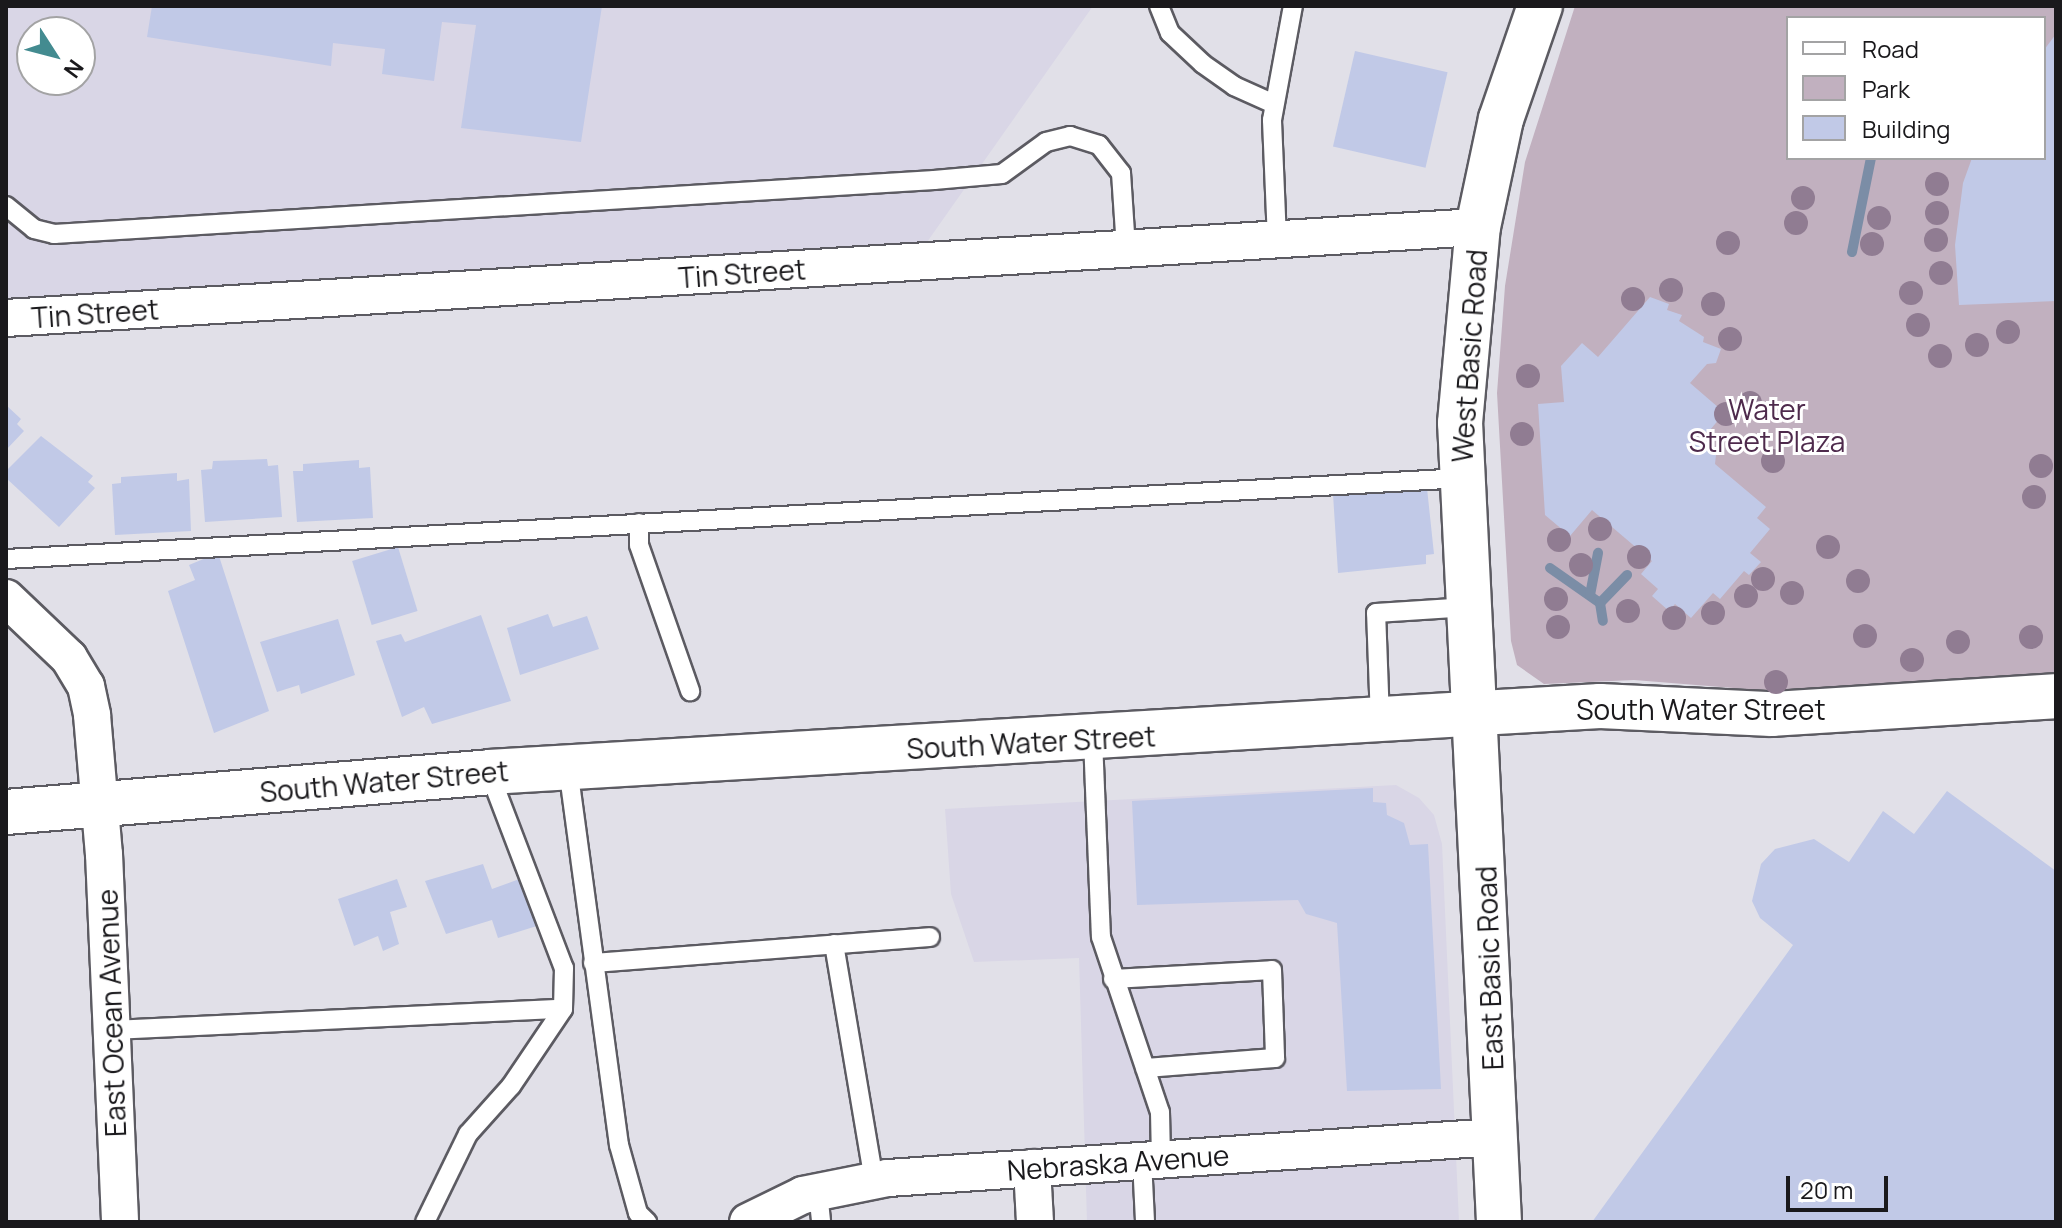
<!DOCTYPE html>
<style>
body{margin:0}
#map{position:relative;width:2062px;height:1228px;overflow:hidden;background:#e1e0e8;font-family:Manrope,sans-serif}
div>[style]{position:absolute}
.built>*{inset:0;background:#d9d6e6}
.green>*{inset:0;background:#c1b0bf}
.stream>*{height:10px;margin:-5px;padding:0 5px;transform-origin:5px;border-radius:5px;background:#7b8da6}
.building>*{inset:0;background:#c1c9e7;transform-origin:0 0}
.roads{filter:drop-shadow(2px 0 #5c5b62) drop-shadow(-2px 0 #5c5b62) drop-shadow(0 2px #5c5b62) drop-shadow(0 -2px #5c5b62)}
.service>*{height:18px;margin:-9px;padding:0 9px;transform-origin:9px;border-radius:9px;background:#fff}
.minor>*{height:36px;margin:-18px;padding:0 18px;transform-origin:18px;border-radius:18px;background:#fff}
.tertiary>*{height:44px;margin:-22px;padding:0 22px;transform-origin:22px;border-radius:22px;background:#fff}
.secondary>*{height:44px;margin:-22px;padding:0 22px;transform-origin:22px;border-radius:22px;background:#fff}
.trees>*{width:24px;height:24px;margin:-12px;border-radius:50%;background:#907c92}
span{translate:-50% -50%;white-space:nowrap;text-align:center;line-height:1.15;-webkit-text-stroke:6px #fff;paint-order:stroke}
.street-label{font-size:28px;color:#1a191c}
.park-label{font-size:28px;color:#4e2a4c}
.frame{position:absolute;inset:0;border:8px solid #1a191c;pointer-events:none}
.legend{position:absolute;left:1786px;top:16px;width:260px;height:144px;box-sizing:border-box;background:#fff;border:2px solid #a3a3a4;margin:0;padding:10px 14px;list-style:none;font-size:24px;color:#1a191c}
.legend li{display:flex;align-items:center;gap:16px;height:40px}
.legend b{width:40px;border:2px solid #a3a3a4}
.north{position:absolute;left:16px;top:16px;width:80px;height:80px;box-sizing:border-box;background:#fff;border:2px solid #a3a3a4;border-radius:50%;rotate:126deg;font-size:22px;font-weight:700;line-height:32px;text-align:center;color:#1a191c}
.north::after{content:'';display:block;margin:auto;width:28px;height:36px;background:#438b90;clip-path:polygon(50% 0,100% 100%,50% 72%,0 100%)}
.scale{position:absolute;left:1786px;top:1176px;width:102px;height:36px;box-sizing:border-box;border:4px solid #1a191c;border-top:0;padding-left:10px;font-size:24px;line-height:28px;white-space:nowrap;color:#1a191c;-webkit-text-stroke:6px #fff;paint-order:stroke}
</style>
<div id="map">
<div class="built">
<div style="clip-path:polygon(evenodd,6px 6px,1093px 6px,913px 262px,6px 318px,6px 6px,32px 32px,80px 32px,80px 80px,32px 80px,32px 32px)"></div>
<div style="clip-path:polygon(1396px 785px,1419px 798px,1434px 815px,1442px 844px,1459px 1222px,1087px 1222px,1079px 958px,974px 962px,951px 894px,945px 809px)"></div>
</div>
<div class="green">
<div style="clip-path:polygon(evenodd,1575px 6px,2056px 6px,2056px 677px,1808px 694px,1634px 680px,1544px 684px,1517px 665px,1511px 641px,1497px 393px,1505px 286px,1525px 162px,1575px 6px,1788px 18px,2044px 18px,2044px 158px,1788px 158px,1788px 18px)"></div>
</div>
<div class="stream">
<div style="left:1852px;top:252px;width:96px;rotate:-78.6deg"></div>
<div style="left:1550px;top:568px;width:61px;rotate:35deg"></div>
<div style="left:1600px;top:603px;width:18px;rotate:81deg"></div>
<div style="left:1590px;top:595px;width:43px;rotate:-79.2deg"></div>
<div style="left:1600px;top:603px;width:39px;rotate:-46deg"></div>
</div>
<div class="building">
<div style="clip-path:polygon(152px 6px,602px 6px,581px 142px,461px 128px,476px 25px,442px 22px,434px 81px,382px 74px,385px 49px,333px 43px,331px 66px,147px 37px)"></div>
<div style="clip-path:polygon(2056px 34px,2056px 301px,1959px 305px,1955px 245px,1963px 183px,1972px 158px,2044px 158px,2044px 50px)"></div>
<div style="left:1355px;top:51px;width:95px;height:98px;rotate:13deg"></div>
<div style="clip-path:polygon(1650px 297px,1669px 304px,1667px 310px,1682px 315px,1679px 321px,1704px 337px,1703px 342px,1721px 349px,1716px 363px,1707px 364px,1690px 383px,1719px 408px,1720px 418px,1710px 430px,1695px 437px,1716px 455px,1715px 464px,1766px 507px,1757px 518px,1770px 529px,1750px 553px,1761px 562px,1749px 575px,1744px 571px,1720px 599px,1713px 593px,1691px 618px,1675px 604px,1669px 611px,1652px 596px,1658px 589px,1641px 574px,1652px 561px,1592px 510px,1570px 536px,1545px 515px,1538px 404px,1564px 402px,1561px 366px,1582px 343px,1598px 357px)"></div>
<div style="clip-path:polygon(6px 405px,21px 419px,17px 424px,24px 431px,6px 450px)"></div>
<div style="clip-path:polygon(41px 436px,93px 476px,88px 482px,95px 488px,59px 527px,6px 478px,6px 471px)"></div>
<div style="clip-path:polygon(267px 459px,268px 466px,278px 465px,282px 517px,205px 522px,201px 470px,212px 469px,213px 461px)"></div>
<div style="clip-path:polygon(359px 460px,359px 468px,370px 467px,373px 518px,297px 522px,293px 471px,303px 471px,303px 464px)"></div>
<div style="clip-path:polygon(177px 473px,177px 481px,189px 479px,191px 531px,115px 535px,112px 484px,121px 483px,121px 477px)"></div>
<div style="clip-path:polygon(1427px 488px,1434px 554px,1426px 555px,1426px 564px,1338px 573px,1333px 494px)"></div>
<div style="left:398px;top:547px;width:67px;height:48px;rotate:73deg"></div>
<div style="clip-path:polygon(218px 553px,269px 711px,214px 733px,168px 591px,195px 580px,189px 565px)"></div>
<div style="clip-path:polygon(548px 614px,553px 627px,587px 616px,599px 649px,520px 675px,507px 628px)"></div>
<div style="clip-path:polygon(481px 615px,511px 701px,432px 724px,424px 707px,402px 717px,376px 641px,401px 634px,405px 642px)"></div>
<div style="clip-path:polygon(338px 619px,355px 675px,301px 694px,299px 685px,277px 692px,260px 642px)"></div>
<div style="clip-path:polygon(1373px 788px,1373px 802px,1386px 803px,1387px 815px,1404px 823px,1410px 845px,1428px 844px,1441px 1089px,1347px 1091px,1337px 923px,1306px 914px,1298px 900px,1137px 905px,1132px 801px)"></div>
<div style="clip-path:polygon(1947px 791px,2056px 871px,2056px 1222px,1592px 1222px,1793px 945px,1760px 918px,1752px 901px,1761px 864px,1775px 849px,1814px 839px,1849px 862px,1883px 811px,1914px 834px)"></div>
<div style="clip-path:polygon(483px 864px,492px 889px,522px 878px,540px 925px,498px 938px,492px 920px,446px 934px,425px 881px)"></div>
<div style="clip-path:polygon(397px 879px,407px 907px,390px 912px,399px 944px,383px 951px,378px 936px,354px 946px,338px 899px)"></div>
</div>
<div class="roads">
<div class="service">
<div style="left:1159px;top:6px;width:29px;rotate:68deg"></div>
<div style="left:1170px;top:33px;width:45px;rotate:43.2deg"></div>
<div style="left:1203px;top:64px;width:38px;rotate:35deg"></div>
<div style="left:1234px;top:86px;width:44px;rotate:24.2deg"></div>
<div style="left:6px;top:206px;width:36px;rotate:39deg"></div>
<div style="left:34px;top:229px;width:21px;rotate:14deg"></div>
<div style="left:54px;top:234px;width:882px;rotate:-3.51deg"></div>
<div style="left:934px;top:180px;width:68px;rotate:-5deg"></div>
<div style="left:1002px;top:174px;width:54px;rotate:-36deg"></div>
<div style="left:1046px;top:142px;width:25px;rotate:-14deg"></div>
<div style="left:1070px;top:136px;width:30px;rotate:17deg"></div>
<div style="left:1099px;top:145px;width:36px;rotate:52deg"></div>
<div style="left:1121px;top:173px;width:76px;rotate:86.2deg"></div>
<div style="left:1277px;top:240px;width:120px;rotate:-92.4deg"></div>
<div style="left:1272px;top:120px;width:116px;rotate:-79.6deg"></div>
<div style="left:639px;top:523px;width:22px;rotate:90deg"></div>
<div style="left:639px;top:545px;width:155px;rotate:70.7deg"></div>
<div style="left:6px;top:559px;width:1458px;rotate:-3.18deg"></div>
<div style="left:1380px;top:720px;width:107px;rotate:-92.1deg"></div>
<div style="left:1376px;top:613px;width:93px;rotate:-3.7deg"></div>
<div style="left:1093px;top:739px;width:198px;rotate:87.7deg"></div>
<div style="left:1101px;top:937px;width:185px;rotate:71.4deg"></div>
<div style="left:1160px;top:1112px;width:47px;rotate:88.8deg"></div>
<div style="left:568px;top:768px;width:380px;rotate:82.3deg"></div>
<div style="left:619px;top:1145px;width:71px;rotate:74.4deg"></div>
<div style="left:638px;top:1213px;width:13px;rotate:45deg"></div>
<div style="left:489px;top:772px;width:210px;rotate:69.1deg"></div>
<div style="left:564px;top:968px;width:41px;rotate:91.4deg"></div>
<div style="left:834px;top:944px;width:240px;rotate:80.4deg"></div>
<div style="left:593px;top:963px;width:338px;rotate:-4.4deg"></div>
<div style="left:1113px;top:979px;width:159px;rotate:-3.2deg"></div>
<div style="left:1272px;top:970px;width:88px;rotate:88deg"></div>
<div style="left:1275px;top:1058px;width:130px;rotate:175.6deg"></div>
<div style="left:111px;top:1030px;width:452px;rotate:-2.7deg"></div>
<div style="left:563px;top:1009px;width:93px;rotate:124deg"></div>
<div style="left:511px;top:1086px;width:64px;rotate:131.9deg"></div>
<div style="left:468px;top:1134px;width:98px;rotate:116deg"></div>
<div style="left:1142px;top:1160px;width:62px;rotate:87.2deg"></div>
<div style="left:818px;top:1192px;width:30px;rotate:84deg"></div>
</div>
<div class="minor">
<div style="left:6px;top:318px;width:1475px;rotate:-3.54deg"></div>
<div style="left:6px;top:598px;width:87px;rotate:43.6deg"></div>
<div style="left:69px;top:658px;width:33px;rotate:59deg"></div>
<div style="left:86px;top:686px;width:30px;rotate:78deg"></div>
<div style="left:92px;top:715px;width:140px;rotate:85.1deg"></div>
<div style="left:104px;top:854px;width:368px;rotate:87.5deg"></div>
<div style="left:1032px;top:1168px;width:54px;rotate:86.8deg"></div>
<div style="left:748px;top:1222px;width:61px;rotate:-26.1deg"></div>
<div style="left:803px;top:1195px;width:87px;rotate:-11.3deg"></div>
<div style="left:888px;top:1178px;width:609px;rotate:-3.86deg"></div>
</div>
<div class="tertiary">
<div style="left:1499px;top:1222px;width:800px;rotate:-92.79deg"></div>
<div style="left:1460px;top:423px;width:197px;rotate:-84.8deg"></div>
<div style="left:1478px;top:227px;width:110px;rotate:-78deg"></div>
<div style="left:1501px;top:119px;width:120px;rotate:-71deg"></div>
</div>
<div class="secondary">
<div style="left:6px;top:812px;width:485px;rotate:-4.7deg"></div>
<div style="left:489px;top:772px;width:1113px;rotate:-3.4deg"></div>
<div style="left:1600px;top:706px;width:172px;rotate:2.7deg"></div>
<div style="left:1772px;top:714px;width:285px;rotate:-3.6deg"></div>
</div>
</div>
<div class="trees">
<div style="left:1937px;top:184px"></div>
<div style="left:1803px;top:198px"></div>
<div style="left:1937px;top:213px"></div>
<div style="left:1879px;top:218px"></div>
<div style="left:1796px;top:223px"></div>
<div style="left:1936px;top:240px"></div>
<div style="left:1728px;top:243px"></div>
<div style="left:1872px;top:244px"></div>
<div style="left:1941px;top:273px"></div>
<div style="left:1671px;top:290px"></div>
<div style="left:1911px;top:293px"></div>
<div style="left:1633px;top:299px"></div>
<div style="left:1713px;top:304px"></div>
<div style="left:1918px;top:325px"></div>
<div style="left:2008px;top:332px"></div>
<div style="left:1730px;top:339px"></div>
<div style="left:1977px;top:345px"></div>
<div style="left:1940px;top:356px"></div>
<div style="left:1528px;top:376px"></div>
<div style="left:1750px;top:403px"></div>
<div style="left:1726px;top:414px"></div>
<div style="left:1522px;top:434px"></div>
<div style="left:1773px;top:461px"></div>
<div style="left:2041px;top:466px"></div>
<div style="left:2034px;top:497px"></div>
<div style="left:1600px;top:529px"></div>
<div style="left:1559px;top:540px"></div>
<div style="left:1828px;top:547px"></div>
<div style="left:1639px;top:557px"></div>
<div style="left:1581px;top:565px"></div>
<div style="left:1763px;top:579px"></div>
<div style="left:1858px;top:581px"></div>
<div style="left:1792px;top:593px"></div>
<div style="left:1746px;top:596px"></div>
<div style="left:1556px;top:599px"></div>
<div style="left:1628px;top:611px"></div>
<div style="left:1713px;top:613px"></div>
<div style="left:1674px;top:618px"></div>
<div style="left:1558px;top:627px"></div>
<div style="left:1865px;top:636px"></div>
<div style="left:2031px;top:637px"></div>
<div style="left:1958px;top:642px"></div>
<div style="left:1912px;top:660px"></div>
<div style="left:1776px;top:682px"></div>
</div>
<div class="street-label">
<span style="left:742px;top:273px;rotate:-4deg">Tin Street</span>
<span style="left:95px;top:313px;rotate:-4deg">Tin Street</span>
<span style="left:1469px;top:356px;rotate:-86deg">West Basic Road</span>
<span style="left:1701px;top:709px">South Water Street</span>
<span style="left:1031px;top:742px;rotate:-3deg">South Water Street</span>
<span style="left:384px;top:781px;rotate:-5deg">South Water Street</span>
<span style="left:1489px;top:968px;rotate:-92deg">East Basic Road</span>
<span style="left:111px;top:1013px;rotate:-92deg">East Ocean Avenue</span>
<span style="left:1118px;top:1162px;rotate:-4deg">Nebraska Avenue</span>
</div>
<div class="park-label">
<span style="left:1767px;top:425px">Water<br>Street Plaza</span>
</div>
<div class="frame"></div>
<ul class="legend">
<li><b style="height:10px;background:#fff"></b>Road</li>
<li><b style="height:22px;background:#c1b0bf"></b>Park</li>
<li><b style="height:22px;background:#c1c9e7"></b>Building</li>
</ul>
<div class="north">N</div>
<div class="scale">20 m</div>
</div>
